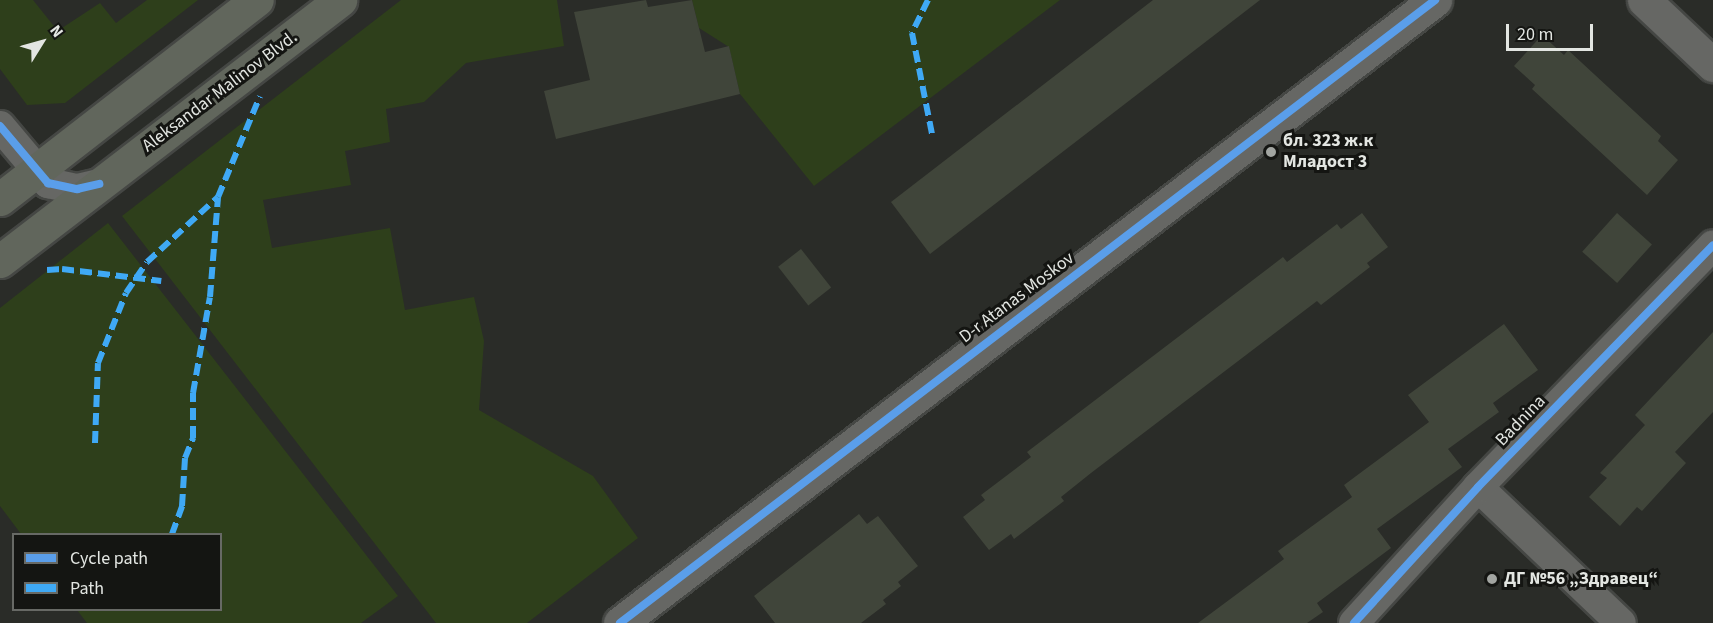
<!DOCTYPE html>
<meta charset="utf-8">
<style>
body{margin:0}
#map{position:relative;width:1713px;height:623px;overflow:hidden;background:#2a2c28;font-family:"Source Sans 3",sans-serif}
div>[style]{position:absolute}
.green>*{inset:0;background:#2e3f1b}
.building>*{inset:0;background:#40453a;transform-origin:0 0}
.roads{filter:drop-shadow(2px 0 #454744) drop-shadow(-2px 0 #454744) drop-shadow(0 2px #454744) drop-shadow(0 -2px #454744)}
.minor>*{height:30px;margin:-15px;padding:0 15px;transform-origin:15px;border-radius:15px;background:#666764}
.tertiary>*{height:33px;margin:-16.5px;padding:0 16.5px;transform-origin:16.5px;border-radius:16.5px;background:#666764}
.primary>*{height:33px;margin:-16.5px;padding:0 16.5px;transform-origin:16.5px;border-radius:16.5px;background:#61665c}
.quiet>*{height:6px;margin-top:-3px;transform-origin:0;background:repeating-linear-gradient(90deg,#3fa9f5 0 12px,transparent 0 18px)}
.cycleway>*{height:8px;margin:-4px;padding:0 4px;transform-origin:4px;border-radius:4px;background:#5a9eea}
.dots>*{width:16px;height:16px;translate:-50% -50%;box-sizing:border-box;border:3px solid #141512;border-radius:50%}
span{translate:-50% -50%;white-space:nowrap;text-align:center;line-height:1.15;-webkit-text-stroke:6px #141512;paint-order:stroke}
.street-label{font-size:18px;color:#e3e6e2}
.poi-label{font-size:18px;color:#e3e6e2;font-weight:700}
.left{translate:0 -50%;text-align:left}
.legend{position:absolute;left:12px;top:533px;width:210px;height:78px;box-sizing:border-box;background:#141512;border:2px solid #676965;margin:0;padding:8px 10px;list-style:none;font-size:18px;color:#e3e6e2}
.legend li{display:flex;align-items:center;gap:12px;height:30px}
.legend b{width:30px;border:2px solid #676965}
.north{position:absolute;left:12px;top:12px;width:60px;height:60px;-webkit-text-stroke:4px #141512;paint-order:stroke;rotate:53deg;font-size:16px;font-weight:700;line-height:24px;text-align:center;color:#e3e6e2}
.north::after{content:'';display:block;margin:auto;width:21px;height:27px;background:#e3e6e2;clip-path:polygon(50% 0,100% 100%,50% 72%,0 100%)}
.scale{position:absolute;left:1506px;top:24px;width:87px;height:27px;box-sizing:border-box;border:3px solid #e3e6e2;border-top:0;padding-left:8px;font-size:18px;line-height:21px;white-space:nowrap;color:#e3e6e2;-webkit-text-stroke:4px #141512;paint-order:stroke}
</style>
<div id="map">
<div class="green">
<div style="clip-path:polygon(0 0,33px 0,53px 25px,62px 28px,100px 3px,116px 23px,147px 0,198px 0,65px 103px,27px 105px,0 69px)"></div>
<div style="clip-path:polygon(401px 0,557px 0,564px 46px,466px 63px,424px 102px,386px 109px,390px 142px,345px 151px,351px 185px,263px 200px,272px 248px,390px 228px,405px 310px,474px 297px,484px 341px,479px 410px,593px 476px,638px 538px,527px 623px,436px 623px,122px 216px)"></div>
<div style="clip-path:polygon(692px 0,1060px 0,814px 186px,740px 94px,729px 47px,699px 28px)"></div>
<div style="clip-path:polygon(108px 223px,398px 596px,361px 623px,87px 623px,77px 610px,220px 610px,220px 534px,21px 534px,0 506px,0 308px)"></div>
</div>
<div class="building">
<div style="clip-path:polygon(646px 0,648px 7px,692px 0,705px 52px,729px 46px,740px 94px,556px 139px,544px 91px,590px 80px,574px 12px)"></div>
<div style="clip-path:polygon(1153px 0,1260px 0,930px 254px,891px 202px)"></div>
<div style="clip-path:polygon(1542px 35px,1564px 55px,1568px 50px,1661px 136px,1658px 141px,1678px 160px,1647px 195px,1532px 89px,1535px 85px,1514px 66px)"></div>
<div style="clip-path:polygon(1362px 213px,1388px 247px,1367px 263px,1370px 267px,1321px 305px,1317px 301px,1091px 473px,1061px 497px,1064px 501px,1014px 539px,1011px 534px,989px 550px,963px 517px,985px 500px,981px 495px,1031px 457px,1027px 452px,1283px 257px,1287px 262px,1337px 224px,1341px 229px)"></div>
<div style="left:1617px;top:213px;width:47px;height:52px;rotate:42deg"></div>
<div style="left:801px;top:249px;width:49px;height:29px;rotate:52deg"></div>
<div style="clip-path:polygon(1504px 324px,1538px 370px,1493px 403px,1499px 412px,1448px 449px,1462px 467px,1377px 529px,1391px 548px,1317px 603px,1323px 612px,1307px 623px,1198px 623px,1284px 559px,1278px 551px,1352px 497px,1344px 485px,1429px 422px,1408px 395px)"></div>
<div style="clip-path:polygon(1713px 332px,1713px 412px,1675px 452px,1686px 463px,1642px 511px,1637px 507px,1620px 526px,1589px 497px,1607px 478px,1600px 473px,1645px 425px,1635px 415px)"></div>
<div style="clip-path:polygon(859px 514px,867px 524px,878px 516px,918px 566px,898px 582px,901px 586px,883px 600px,886px 604px,861px 623px,775px 623px,754px 596px)"></div>
</div>
<div class="roads">
<div class="minor">
<div style="left:0;top:126px;width:75px;rotate:49.9deg"></div>
<div style="left:48px;top:183px;width:30px;rotate:12deg"></div>
<div style="left:77px;top:189px;width:23px;rotate:-13deg"></div>
<div style="left:1478px;top:487px;width:197px;rotate:43.6deg"></div>
<div style="left:1354px;top:623px;width:184px;rotate:-47.6deg"></div>
<div style="left:1478px;top:487px;width:337px;rotate:-45.8deg"></div>
</div>
<div class="tertiary">
<div style="left:1644px;top:0;width:95px;rotate:43.3deg"></div>
<div style="left:620px;top:623px;width:1026px;rotate:-37.39deg"></div>
</div>
<div class="primary">
<div style="left:0;top:199px;width:325px;rotate:-37.8deg"></div>
<div style="left:0;top:261px;width:429px;rotate:-37.5deg"></div>
</div>
</div>
<div class="quiet">
<div style="left:928px;top:0;width:37px;rotate:116deg"></div>
<div style="left:912px;top:33px;width:103px;rotate:78.8deg"></div>
<div style="left:47px;top:270px;width:15px;rotate:-4deg"></div>
<div style="left:62px;top:269px;width:100px;rotate:6.9deg"></div>
<div style="left:95px;top:443px;width:80px;rotate:-87.9deg"></div>
<div style="left:98px;top:363px;width:75px;rotate:-68.2deg"></div>
<div style="left:126px;top:293px;width:37px;rotate:-56deg"></div>
<div style="left:147px;top:262px;width:96px;rotate:-42.5deg"></div>
<div style="left:218px;top:197px;width:109px;rotate:-67.4deg"></div>
<div style="left:172px;top:534px;width:30px;rotate:-70deg"></div>
<div style="left:182px;top:506px;width:48px;rotate:-86.4deg"></div>
<div style="left:185px;top:458px;width:22px;rotate:-68deg"></div>
<div style="left:193px;top:438px;width:45px;rotate:-90deg"></div>
<div style="left:193px;top:393px;width:97px;rotate:-80deg"></div>
<div style="left:210px;top:297px;width:100px;rotate:-85.4deg"></div>
</div>
<div class="cycleway">
<div style="left:0;top:126px;width:75px;rotate:49.9deg"></div>
<div style="left:48px;top:183px;width:30px;rotate:12deg"></div>
<div style="left:77px;top:189px;width:23px;rotate:-13deg"></div>
<div style="left:620px;top:623px;width:1026px;rotate:-37.39deg"></div>
<div style="left:1354px;top:623px;width:184px;rotate:-47.6deg"></div>
<div style="left:1478px;top:487px;width:337px;rotate:-45.8deg"></div>
</div>
<div class="dots">
<div style="left:1271px;top:152px;background:#a2a5a1"></div>
<div style="left:1492px;top:579px;background:#a2a5a1"></div>
</div>
<div class="street-label">
<span style="left:220px;top:92px;rotate:-37deg">Aleksandar Malinov Blvd.</span>
<span style="left:1017px;top:298px;rotate:-37deg">D-r Atanas Moskov</span>
<span style="left:1521px;top:421px;rotate:-46deg">Badnina</span>
</div>
<div class="poi-label">
<span class="left" style="left:1283px;top:152px">бл. 323 ж.к<br>Младост 3</span>
<span class="left" style="left:1504px;top:579px">ДГ №56 „Здравец“</span>
</div>
<ul class="legend">
<li><b style="height:8px;background:#5a9eea"></b>Cycle path</li>
<li><b style="height:8px;background:#3fa9f5"></b>Path</li>
</ul>
<div class="north">N</div>
<div class="scale">20 m</div>
</div>
